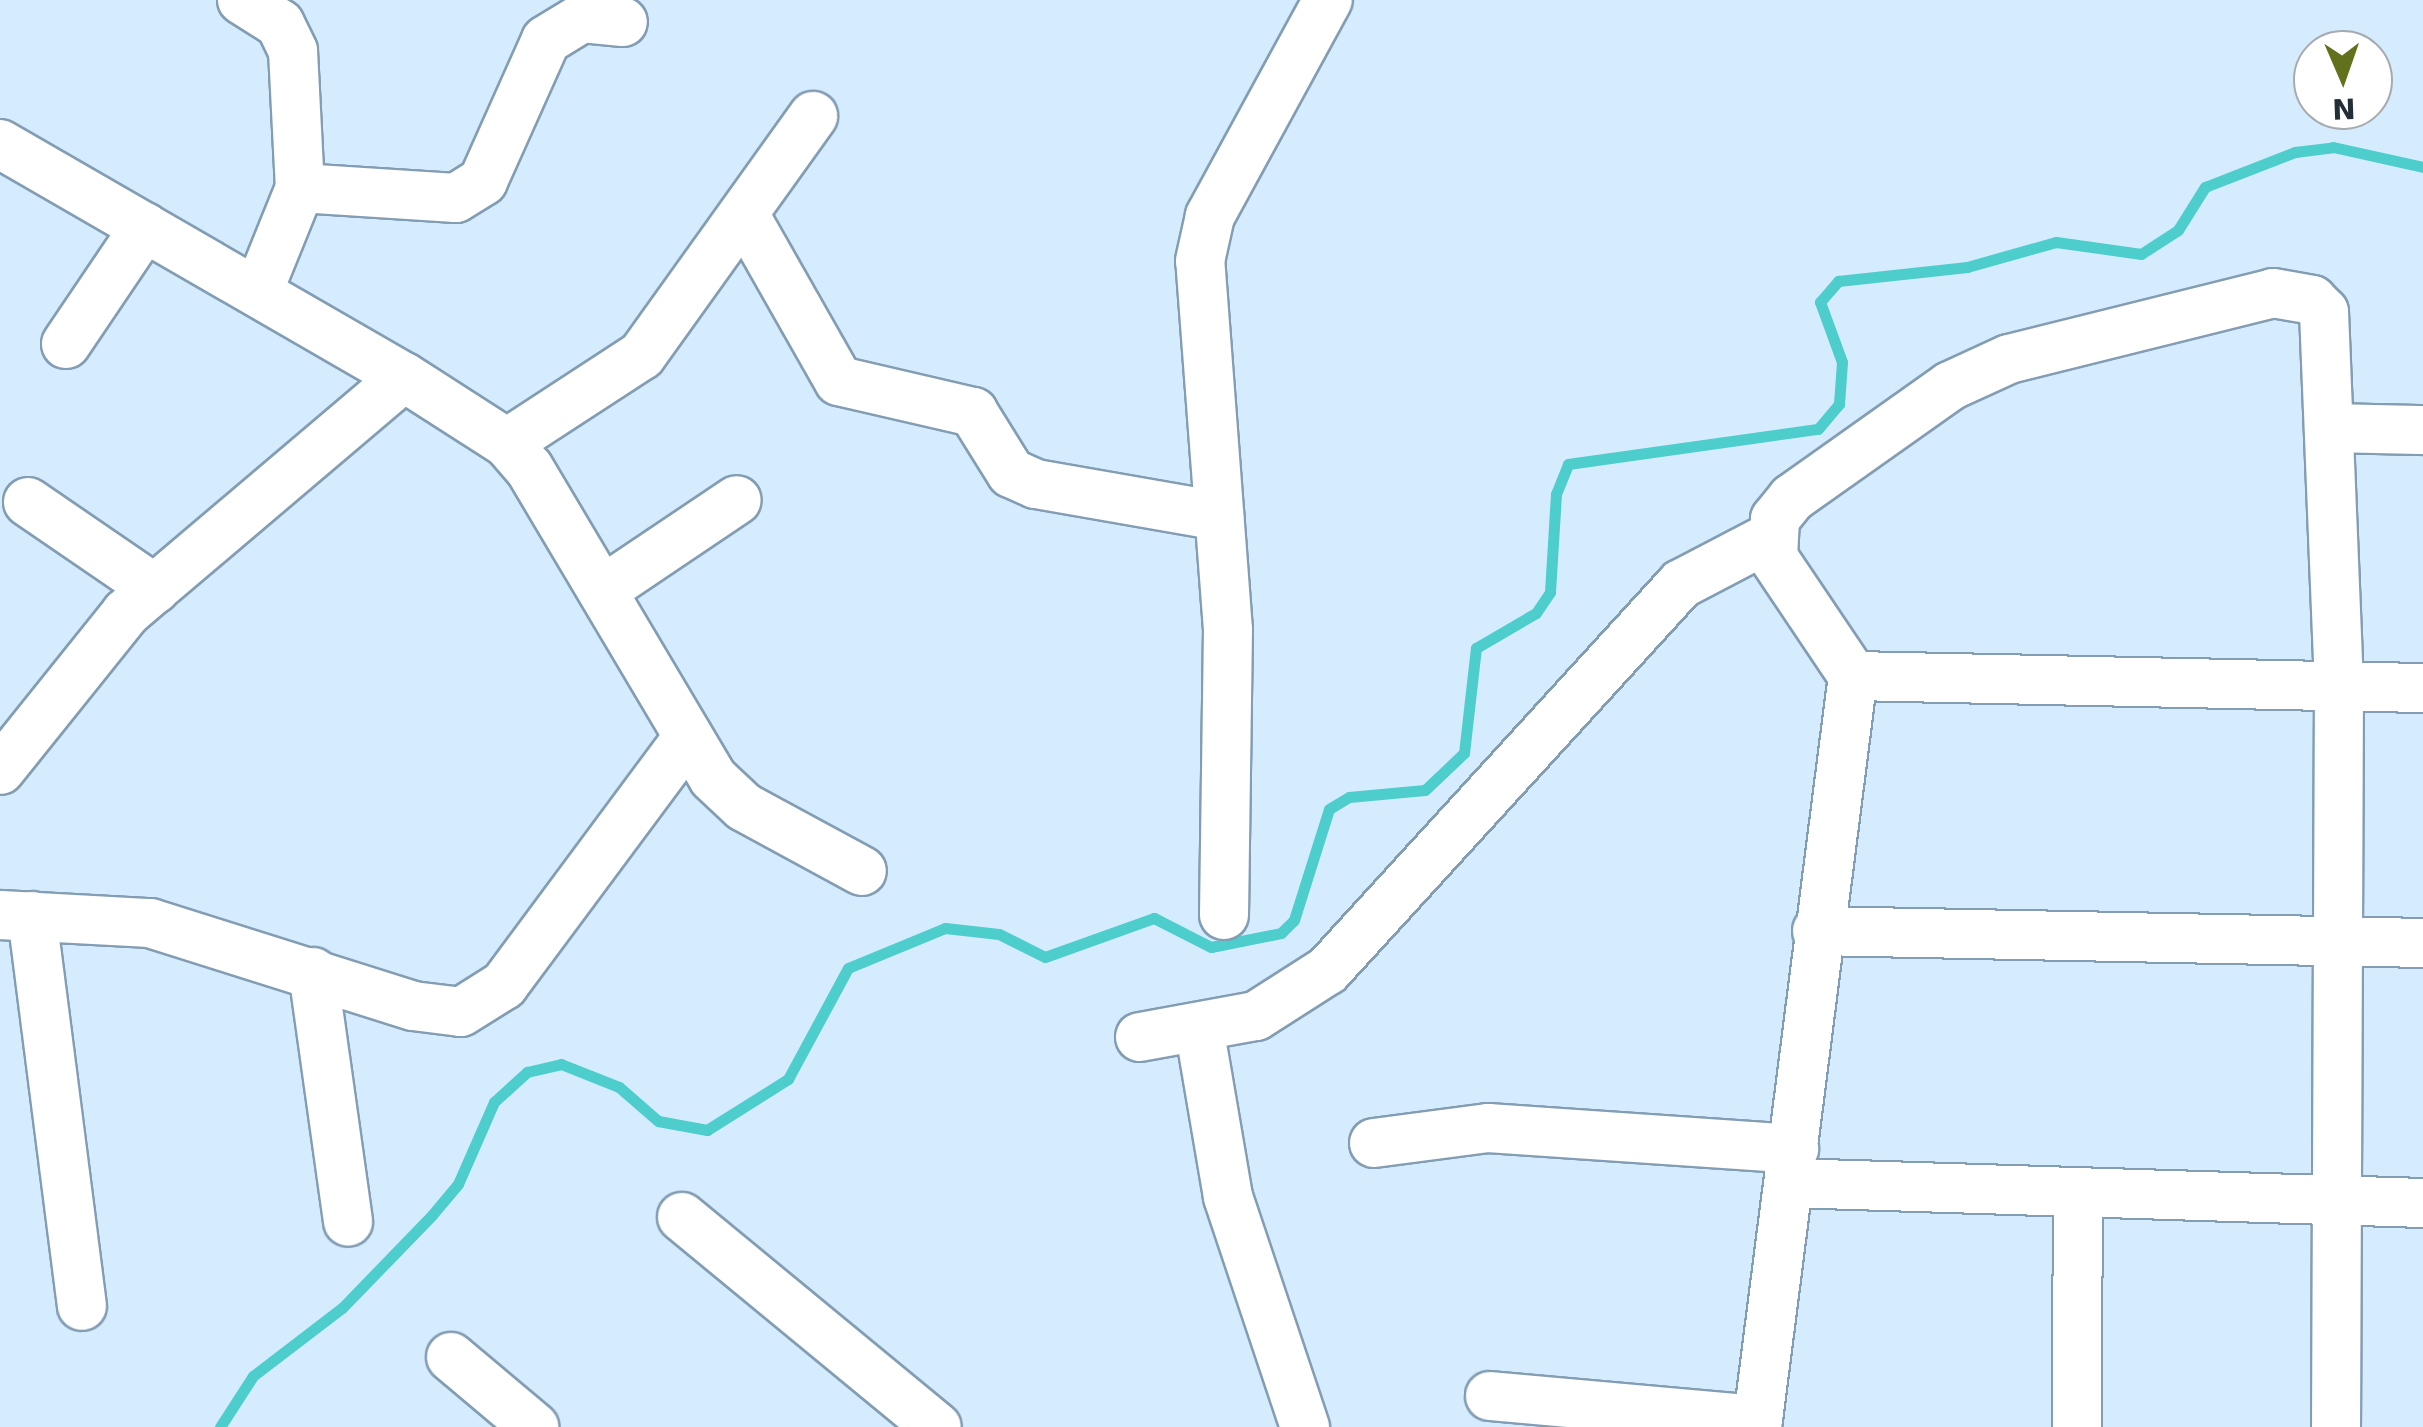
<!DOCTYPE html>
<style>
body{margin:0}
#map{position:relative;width:2423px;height:1427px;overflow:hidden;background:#d5ebfe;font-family:"DejaVu Sans",sans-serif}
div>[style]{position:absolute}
.stream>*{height:11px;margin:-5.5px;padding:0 5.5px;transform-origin:5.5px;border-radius:5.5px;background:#4dcdcb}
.roads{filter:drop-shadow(2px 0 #839db3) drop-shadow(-2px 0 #839db3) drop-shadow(0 2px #839db3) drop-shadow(0 -2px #839db3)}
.street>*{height:48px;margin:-24px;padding:0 24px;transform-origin:24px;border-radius:24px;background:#fff}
span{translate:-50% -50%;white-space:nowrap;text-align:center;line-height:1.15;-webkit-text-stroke:9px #fff;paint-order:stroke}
.north{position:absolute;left:2293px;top:30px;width:100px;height:100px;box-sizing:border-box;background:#fff;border:2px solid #a7abaf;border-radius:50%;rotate:178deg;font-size:28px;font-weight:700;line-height:40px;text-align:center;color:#242e37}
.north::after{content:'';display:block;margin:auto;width:35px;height:45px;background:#62711c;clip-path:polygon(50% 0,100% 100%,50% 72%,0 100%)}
</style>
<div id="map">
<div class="stream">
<div style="left:220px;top:1427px;width:61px;rotate:-57.1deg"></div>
<div style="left:253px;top:1376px;width:112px;rotate:-37.4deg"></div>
<div style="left:342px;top:1308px;width:129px;rotate:-45.9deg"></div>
<div style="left:432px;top:1215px;width:40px;rotate:-50deg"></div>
<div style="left:458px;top:1184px;width:90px;rotate:-66.3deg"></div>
<div style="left:494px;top:1102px;width:45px;rotate:-42.3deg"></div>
<div style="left:527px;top:1072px;width:35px;rotate:-13deg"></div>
<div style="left:561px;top:1064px;width:62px;rotate:21.6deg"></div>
<div style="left:619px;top:1087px;width:52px;rotate:41.1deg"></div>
<div style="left:658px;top:1121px;width:50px;rotate:10.4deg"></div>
<div style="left:707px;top:1130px;width:96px;rotate:-32.2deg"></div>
<div style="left:788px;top:1079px;width:126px;rotate:-61.6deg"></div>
<div style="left:848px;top:968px;width:105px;rotate:-22.4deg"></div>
<div style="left:945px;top:928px;width:54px;rotate:6.3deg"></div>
<div style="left:999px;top:934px;width:51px;rotate:26.6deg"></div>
<div style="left:1045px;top:957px;width:116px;rotate:-19.7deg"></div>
<div style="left:1154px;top:918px;width:64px;rotate:27deg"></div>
<div style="left:1211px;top:947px;width:71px;rotate:-11.3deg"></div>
<div style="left:1281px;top:933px;width:18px;rotate:-45deg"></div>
<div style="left:1294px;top:920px;width:116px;rotate:-72.5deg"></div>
<div style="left:1329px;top:809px;width:23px;rotate:-31deg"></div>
<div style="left:1349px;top:797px;width:76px;rotate:-5.3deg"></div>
<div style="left:1425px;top:790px;width:54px;rotate:-43.5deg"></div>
<div style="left:1464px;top:753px;width:106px;rotate:-83.5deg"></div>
<div style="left:1476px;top:648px;width:69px;rotate:-30.3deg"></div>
<div style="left:1536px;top:613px;width:25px;rotate:-56deg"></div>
<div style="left:1550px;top:592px;width:98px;rotate:-86.5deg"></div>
<div style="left:1556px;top:494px;width:32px;rotate:-68deg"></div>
<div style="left:1568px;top:464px;width:252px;rotate:-8deg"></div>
<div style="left:1818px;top:429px;width:33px;rotate:-50deg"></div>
<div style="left:1839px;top:404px;width:42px;rotate:-85.9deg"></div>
<div style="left:1842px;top:362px;width:64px;rotate:-110.1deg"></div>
<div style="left:1820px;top:302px;width:28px;rotate:-49deg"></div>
<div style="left:1838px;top:281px;width:130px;rotate:-6.2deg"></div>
<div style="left:1967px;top:267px;width:92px;rotate:-15.7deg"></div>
<div style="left:2056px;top:242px;width:86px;rotate:8deg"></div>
<div style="left:2141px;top:254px;width:44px;rotate:-33deg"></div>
<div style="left:2178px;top:230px;width:51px;rotate:-57.9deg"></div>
<div style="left:2205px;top:187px;width:97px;rotate:-21.3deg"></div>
<div style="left:2295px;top:152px;width:38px;rotate:-7deg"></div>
<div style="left:2333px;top:147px;width:92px;rotate:12.5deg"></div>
</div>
<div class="roads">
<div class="street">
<div style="left:242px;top:0;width:45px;rotate:32.3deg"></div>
<div style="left:280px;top:24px;width:30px;rotate:64deg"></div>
<div style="left:293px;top:51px;width:137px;rotate:87.1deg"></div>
<div style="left:300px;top:188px;width:112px;rotate:112deg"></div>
<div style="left:0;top:144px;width:466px;rotate:30deg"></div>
<div style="left:404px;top:377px;width:365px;rotate:139.7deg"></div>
<div style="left:126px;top:613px;width:201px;rotate:128.7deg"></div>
<div style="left:300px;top:188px;width:156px;rotate:3.7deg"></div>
<div style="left:456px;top:198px;width:32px;rotate:-32deg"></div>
<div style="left:483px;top:181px;width:154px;rotate:-65.9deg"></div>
<div style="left:546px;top:40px;width:42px;rotate:-31.4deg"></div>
<div style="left:582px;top:18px;width:41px;rotate:5.6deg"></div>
<div style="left:744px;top:214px;width:192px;rotate:60.4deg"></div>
<div style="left:839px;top:381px;width:138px;rotate:13deg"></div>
<div style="left:973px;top:412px;width:72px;rotate:58.1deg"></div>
<div style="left:1011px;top:473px;width:27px;rotate:24deg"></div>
<div style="left:1036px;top:484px;width:186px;rotate:9.9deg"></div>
<div style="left:66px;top:344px;width:141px;rotate:-56deg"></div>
<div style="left:404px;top:377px;width:122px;rotate:32.7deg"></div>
<div style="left:507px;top:443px;width:33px;rotate:49deg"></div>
<div style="left:529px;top:468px;width:360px;rotate:59.3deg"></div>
<div style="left:713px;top:778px;width:42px;rotate:43.1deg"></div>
<div style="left:744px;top:807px;width:134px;rotate:28.5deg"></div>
<div style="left:2332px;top:428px;width:91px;rotate:1.3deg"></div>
<div style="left:507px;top:443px;width:161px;rotate:-33.1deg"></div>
<div style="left:642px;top:355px;width:294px;rotate:-54.4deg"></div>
<div style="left:28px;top:502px;width:154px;rotate:34.4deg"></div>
<div style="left:603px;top:590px;width:161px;rotate:-33.9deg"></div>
<div style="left:1853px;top:676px;width:143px;rotate:-123.9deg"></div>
<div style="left:1773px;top:557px;width:38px;rotate:-87deg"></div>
<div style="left:1775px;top:519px;width:27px;rotate:-51deg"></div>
<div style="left:1792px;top:498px;width:194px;rotate:-35.3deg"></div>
<div style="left:1950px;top:386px;width:65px;rotate:-24.6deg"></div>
<div style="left:2009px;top:359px;width:272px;rotate:-14deg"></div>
<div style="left:2273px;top:293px;width:40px;rotate:10deg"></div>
<div style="left:2312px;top:300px;width:17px;rotate:45deg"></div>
<div style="left:2324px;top:312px;width:374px;rotate:87.7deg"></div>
<div style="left:2339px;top:686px;width:741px;rotate:90.23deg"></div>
<div style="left:0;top:915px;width:150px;rotate:3.1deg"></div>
<div style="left:150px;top:923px;width:276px;rotate:17.5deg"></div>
<div style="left:413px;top:1006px;width:48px;rotate:7.1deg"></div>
<div style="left:461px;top:1012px;width:51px;rotate:-32.1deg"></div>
<div style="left:504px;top:985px;width:309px;rotate:-53.4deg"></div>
<div style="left:1224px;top:915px;width:285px;rotate:-89.2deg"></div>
<div style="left:1228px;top:630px;width:370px;rotate:-94.3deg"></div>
<div style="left:1200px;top:261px;width:46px;rotate:-77.5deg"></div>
<div style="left:1210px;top:216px;width:246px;rotate:-61.4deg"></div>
<div style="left:32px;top:916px;width:393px;rotate:82.7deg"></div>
<div style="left:1817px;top:931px;width:606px;rotate:1.13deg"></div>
<div style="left:313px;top:972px;width:252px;rotate:82deg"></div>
<div style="left:1199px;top:1027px;width:172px;rotate:80.3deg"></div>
<div style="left:1228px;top:1197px;width:243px;rotate:71.5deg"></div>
<div style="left:1140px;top:1037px;width:118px;rotate:-10.3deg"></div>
<div style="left:1256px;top:1016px;width:85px;rotate:-32.6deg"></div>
<div style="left:1328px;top:970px;width:523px;rotate:-47.56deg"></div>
<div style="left:1681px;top:584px;width:99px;rotate:-27.6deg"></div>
<div style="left:1374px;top:1143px;width:115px;rotate:-7.5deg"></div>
<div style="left:1488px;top:1128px;width:307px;rotate:3.9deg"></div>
<div style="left:1790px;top:1183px;width:633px;rotate:1.81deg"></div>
<div style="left:682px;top:1217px;width:330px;rotate:39.5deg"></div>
<div style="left:451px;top:1357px;width:109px;rotate:40.1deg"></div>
<div style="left:1490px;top:1396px;width:269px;rotate:5.1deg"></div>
<div style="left:1757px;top:1427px;width:757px;rotate:-82.72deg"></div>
<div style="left:1853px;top:676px;width:570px;rotate:1.21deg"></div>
<div style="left:2077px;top:1427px;width:235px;rotate:-89.8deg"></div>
</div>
</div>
<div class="north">N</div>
</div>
